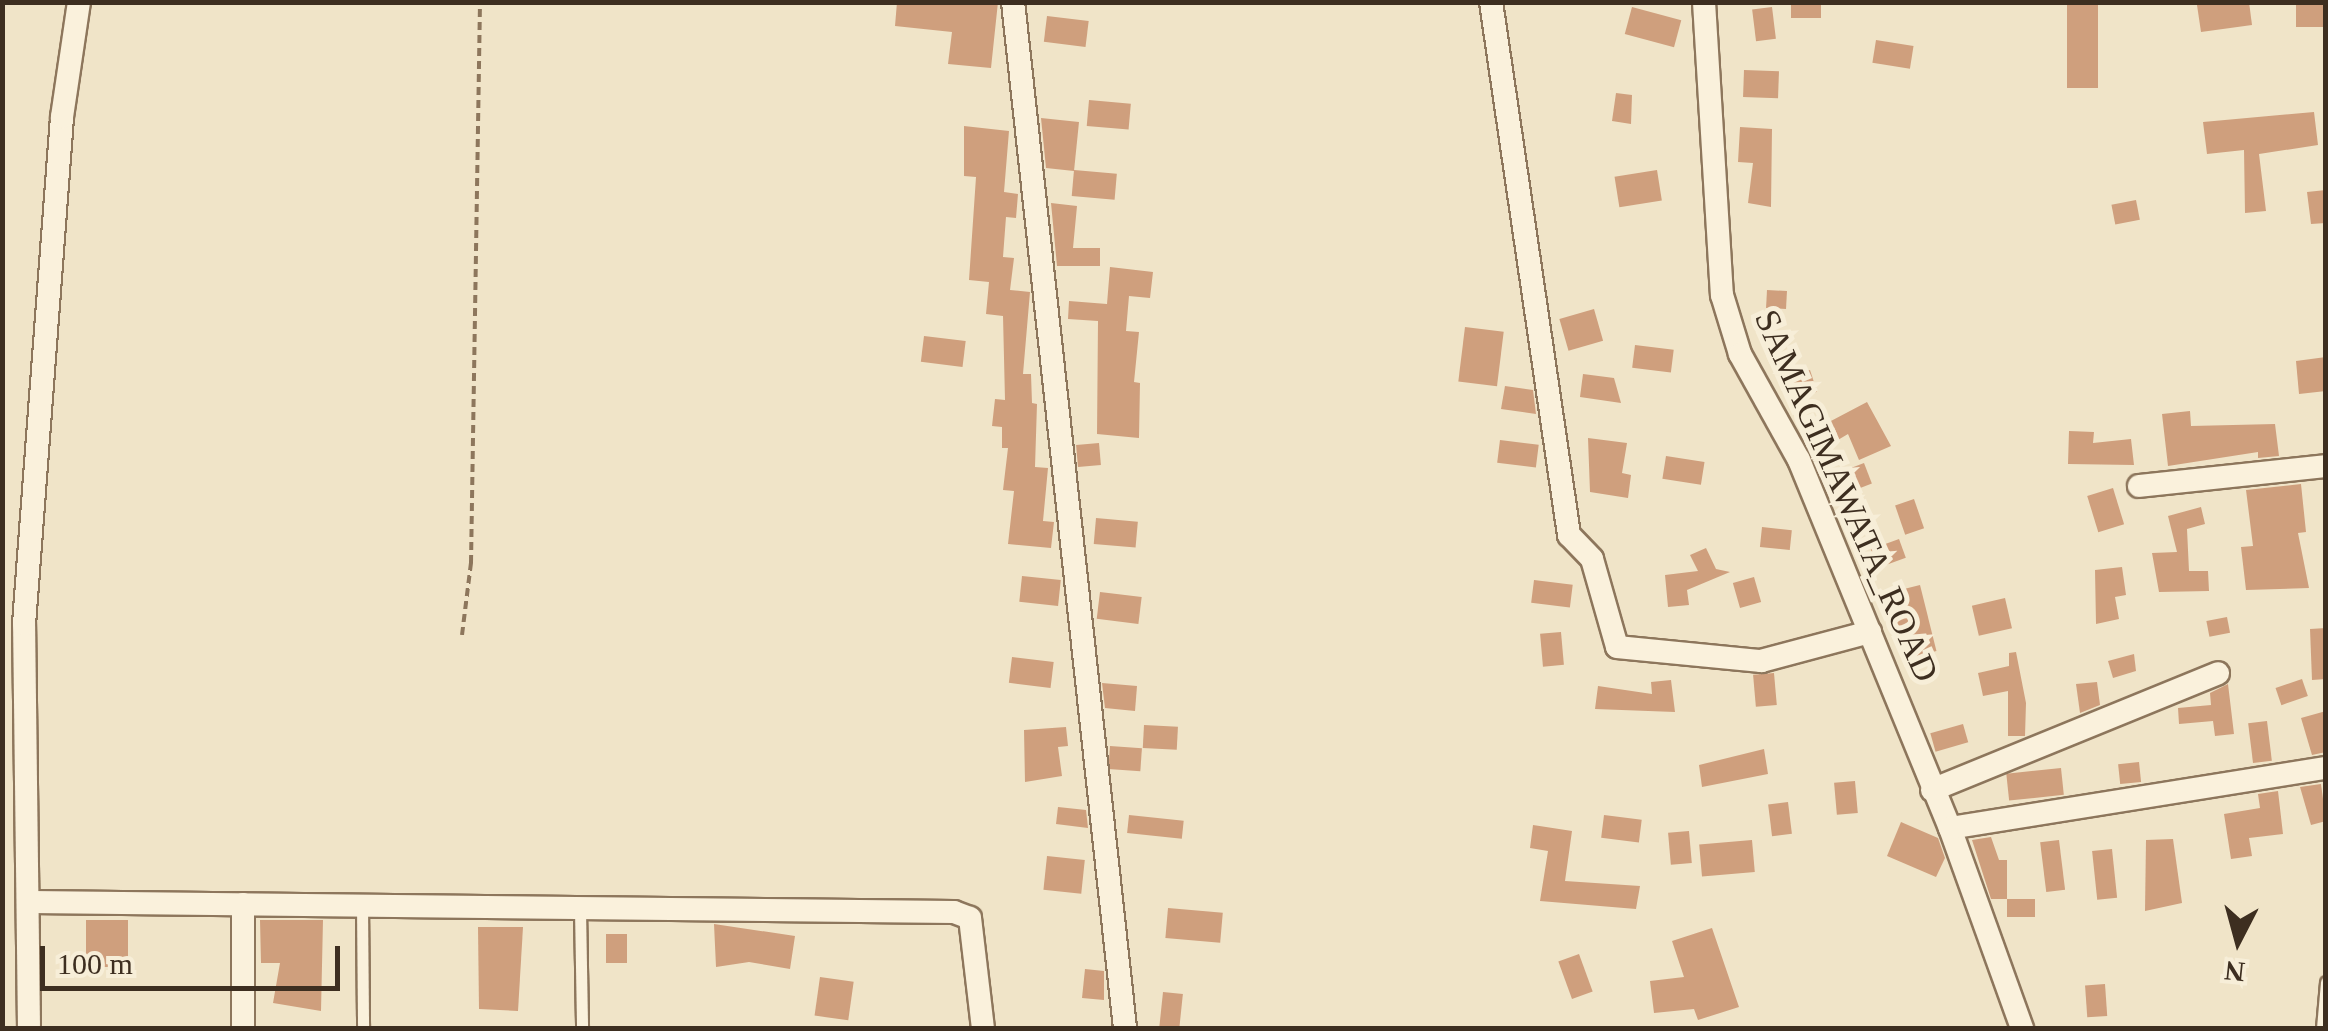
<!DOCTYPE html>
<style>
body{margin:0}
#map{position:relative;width:2328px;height:1031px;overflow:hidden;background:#f0e4c8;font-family:"Times New Roman",serif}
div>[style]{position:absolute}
.building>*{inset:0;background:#cf9f7d;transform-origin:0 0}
.path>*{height:4px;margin-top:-2px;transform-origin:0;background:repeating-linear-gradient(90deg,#8d765c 0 8px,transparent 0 13px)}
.roads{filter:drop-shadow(2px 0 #8d765c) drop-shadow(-2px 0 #8d765c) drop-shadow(0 2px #8d765c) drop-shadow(0 -2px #8d765c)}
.service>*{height:11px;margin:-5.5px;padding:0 5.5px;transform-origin:5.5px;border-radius:5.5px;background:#faf1dc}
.minor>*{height:22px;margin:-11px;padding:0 11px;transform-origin:11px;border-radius:11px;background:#faf1dc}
span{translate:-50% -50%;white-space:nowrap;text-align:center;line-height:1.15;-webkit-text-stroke:10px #f7eed8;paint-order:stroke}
.street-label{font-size:35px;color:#3d2e20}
.frame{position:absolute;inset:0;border:5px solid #3d2e20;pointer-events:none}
.north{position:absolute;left:2188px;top:891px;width:100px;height:100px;-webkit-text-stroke:8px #f7eed8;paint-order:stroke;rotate:186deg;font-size:28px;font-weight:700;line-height:40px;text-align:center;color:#3d2e20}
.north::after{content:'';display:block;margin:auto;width:35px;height:45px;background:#3d2e20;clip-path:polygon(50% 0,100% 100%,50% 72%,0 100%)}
.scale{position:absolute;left:40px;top:946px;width:300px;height:45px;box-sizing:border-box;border:5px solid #3d2e20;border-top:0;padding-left:12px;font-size:30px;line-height:35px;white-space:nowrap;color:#3d2e20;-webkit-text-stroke:8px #f7eed8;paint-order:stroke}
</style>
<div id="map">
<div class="building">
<div style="clip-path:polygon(897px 2px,998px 2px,991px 68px,948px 64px,952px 32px,895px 26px)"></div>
<div style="left:1791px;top:2px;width:30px;height:16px"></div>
<div style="left:2067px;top:2px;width:31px;height:86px"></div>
<div style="clip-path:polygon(2218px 2px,2249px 2px,2252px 25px,2201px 32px,2197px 5px)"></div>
<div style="left:2296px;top:2px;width:30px;height:25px"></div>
<div style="left:1632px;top:7px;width:51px;height:28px;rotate:15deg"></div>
<div style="left:1772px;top:7px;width:32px;height:20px;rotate:83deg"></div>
<div style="left:1047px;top:16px;width:42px;height:26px;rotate:7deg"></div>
<div style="left:1876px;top:40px;width:38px;height:23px;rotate:9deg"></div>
<div style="left:1744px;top:70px;width:35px;height:27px;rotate:2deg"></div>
<div style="clip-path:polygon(1616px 93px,1632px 95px,1631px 124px,1612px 121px)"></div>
<div style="left:1089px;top:100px;width:42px;height:26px;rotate:5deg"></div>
<div style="clip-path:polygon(2314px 112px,2318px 145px,2259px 154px,2266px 211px,2245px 213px,2244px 150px,2207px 154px,2203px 122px)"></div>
<div style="clip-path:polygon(1041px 118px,1079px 122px,1074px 171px,1046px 168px)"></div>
<div style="clip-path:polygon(964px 126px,1009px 131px,1004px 192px,1018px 194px,1016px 218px,1006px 217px,1003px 257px,1014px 258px,1010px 290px,1030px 292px,1023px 374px,1031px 374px,1032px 403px,1037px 404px,1035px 467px,1048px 468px,1043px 521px,1054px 522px,1051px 548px,1008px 544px,1014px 491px,1003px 490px,1008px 448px,1002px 448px,1002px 427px,992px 426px,995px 399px,1005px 400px,1003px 316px,986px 314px,989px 282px,969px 280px,976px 177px,964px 176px)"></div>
<div style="clip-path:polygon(1740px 127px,1772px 129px,1771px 207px,1748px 203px,1753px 163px,1738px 162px)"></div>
<div style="left:1074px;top:170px;width:43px;height:26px;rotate:5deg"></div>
<div style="left:1657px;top:170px;width:31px;height:43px;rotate:81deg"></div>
<div style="clip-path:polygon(2326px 190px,2326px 223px,2311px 224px,2307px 192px)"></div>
<div style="left:2136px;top:200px;width:20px;height:25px;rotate:79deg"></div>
<div style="clip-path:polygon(1051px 203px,1077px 206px,1073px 248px,1100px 248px,1100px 266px,1057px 266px)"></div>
<div style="clip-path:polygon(1110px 267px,1153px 272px,1150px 298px,1129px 296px,1126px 331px,1139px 332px,1134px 382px,1140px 383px,1139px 438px,1097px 434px,1098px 321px,1068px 319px,1069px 301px,1107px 304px)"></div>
<div style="left:1767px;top:290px;width:20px;height:18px;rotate:3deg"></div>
<div style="left:1594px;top:309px;width:33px;height:36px;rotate:74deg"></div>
<div style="left:1465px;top:327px;width:39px;height:55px;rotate:7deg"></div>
<div style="left:924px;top:336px;width:42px;height:26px;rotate:7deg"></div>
<div style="left:1635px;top:345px;width:39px;height:23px;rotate:7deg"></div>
<div style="clip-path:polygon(2326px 357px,2326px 391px,2299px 394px,2296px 361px)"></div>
<div style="left:1810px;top:370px;width:23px;height:28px;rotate:72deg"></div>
<div style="clip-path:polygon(1583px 374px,1614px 378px,1621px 403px,1580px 397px)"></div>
<div style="clip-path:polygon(1505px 386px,1533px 390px,1536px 414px,1501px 409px)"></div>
<div style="clip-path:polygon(1867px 402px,1891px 446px,1859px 460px,1848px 434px,1821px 450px,1810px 432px)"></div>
<div style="clip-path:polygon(2190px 411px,2191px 426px,2275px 424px,2279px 456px,2258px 458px,2258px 452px,2168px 466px,2162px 414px)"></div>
<div style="clip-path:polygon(2069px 431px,2094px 432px,2093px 443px,2131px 439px,2134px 465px,2068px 464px)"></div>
<div style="clip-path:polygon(1588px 438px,1627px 443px,1622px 473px,1631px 475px,1628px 498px,1590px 492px)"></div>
<div style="left:1500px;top:440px;width:39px;height:23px;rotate:7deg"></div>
<div style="left:1099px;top:443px;width:22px;height:23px;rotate:85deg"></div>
<div style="left:1666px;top:456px;width:39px;height:23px;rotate:9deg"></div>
<div style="left:1864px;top:463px;width:22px;height:32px;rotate:69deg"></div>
<div style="clip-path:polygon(2301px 484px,2306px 532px,2298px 533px,2309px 588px,2246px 590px,2241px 547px,2253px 546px,2246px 490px)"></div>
<div style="left:2113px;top:488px;width:38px;height:27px;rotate:73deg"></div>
<div style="left:1914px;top:499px;width:31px;height:20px;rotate:71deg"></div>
<div style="clip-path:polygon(2201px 507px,2205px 524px,2187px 529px,2189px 571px,2208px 571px,2209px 591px,2159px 592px,2152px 553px,2177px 552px,2168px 516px)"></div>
<div style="left:1096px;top:518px;width:42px;height:26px;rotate:5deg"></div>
<div style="left:1762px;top:527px;width:30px;height:20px;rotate:6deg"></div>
<div style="left:1899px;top:539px;width:20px;height:30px;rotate:70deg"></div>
<div style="clip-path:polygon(1706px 548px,1716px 569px,1730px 572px,1687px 590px,1689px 605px,1668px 607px,1665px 575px,1698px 571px,1690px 555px)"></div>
<div style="clip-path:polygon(2122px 567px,2126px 595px,2115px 597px,2119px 619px,2096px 624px,2095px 570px)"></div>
<div style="left:1022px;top:576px;width:39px;height:26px;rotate:6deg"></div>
<div style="left:1754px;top:577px;width:26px;height:22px;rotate:74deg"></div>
<div style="left:1534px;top:580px;width:39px;height:23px;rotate:7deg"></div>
<div style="left:1920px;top:585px;width:68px;height:34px;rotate:76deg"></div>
<div style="left:1100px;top:592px;width:42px;height:27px;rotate:7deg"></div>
<div style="left:2005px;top:598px;width:31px;height:34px;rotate:77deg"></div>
<div style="left:2227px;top:617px;width:16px;height:21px;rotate:79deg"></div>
<div style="clip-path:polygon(2326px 628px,2326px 679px,2312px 680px,2310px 629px)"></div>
<div style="left:1561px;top:632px;width:33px;height:21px;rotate:85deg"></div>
<div style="clip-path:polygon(2016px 652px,2026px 703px,2025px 736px,2008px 736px,2008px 691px,1983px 696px,1978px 673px,2009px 666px,2009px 653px)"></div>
<div style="clip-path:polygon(2134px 654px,2136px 671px,2113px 678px,2108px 661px)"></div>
<div style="left:1012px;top:657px;width:42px;height:26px;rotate:7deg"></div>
<div style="left:1774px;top:673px;width:32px;height:21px;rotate:85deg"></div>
<div style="left:2302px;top:679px;width:18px;height:28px;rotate:71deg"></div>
<div style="clip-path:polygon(1671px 680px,1675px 712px,1595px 709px,1598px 686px,1652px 694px,1651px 682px)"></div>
<div style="clip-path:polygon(2097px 682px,2100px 705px,2080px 713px,2076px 684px)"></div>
<div style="clip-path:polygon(1102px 683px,1137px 686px,1135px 711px,1105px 708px)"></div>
<div style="clip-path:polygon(2228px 684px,2234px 734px,2215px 736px,2213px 721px,2179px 724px,2178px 708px,2211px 705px,2210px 693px)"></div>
<div style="clip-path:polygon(2326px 711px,2326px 752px,2312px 755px,2301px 718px)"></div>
<div style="left:2267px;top:721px;width:40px;height:19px;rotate:83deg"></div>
<div style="left:1963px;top:724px;width:19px;height:34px;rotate:74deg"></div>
<div style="left:1144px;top:725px;width:34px;height:23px;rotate:3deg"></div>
<div style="clip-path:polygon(1066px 727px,1068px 746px,1058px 747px,1062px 776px,1025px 782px,1024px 730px)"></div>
<div style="left:1110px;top:746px;width:32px;height:23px;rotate:4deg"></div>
<div style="clip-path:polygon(1764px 749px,1768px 774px,1702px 787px,1699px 765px)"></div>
<div style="left:2139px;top:762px;width:20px;height:21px;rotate:84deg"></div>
<div style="left:2061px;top:768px;width:27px;height:55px;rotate:84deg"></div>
<div style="left:1855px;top:781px;width:32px;height:21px;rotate:85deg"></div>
<div style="clip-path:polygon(2321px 784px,2326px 821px,2311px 825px,2300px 787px)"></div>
<div style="clip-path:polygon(2278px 791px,2283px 834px,2249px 838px,2252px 856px,2231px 859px,2224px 814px,2260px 808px,2258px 794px)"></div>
<div style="left:1788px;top:802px;width:32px;height:20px;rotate:83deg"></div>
<div style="clip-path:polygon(1058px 807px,1086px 810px,1088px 828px,1056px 824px)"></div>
<div style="left:1129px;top:815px;width:55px;height:18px;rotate:6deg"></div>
<div style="left:1604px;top:815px;width:38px;height:23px;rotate:7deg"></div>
<div style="clip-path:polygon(1901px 822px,1938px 838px,1945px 858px,1936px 877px,1887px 856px)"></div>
<div style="clip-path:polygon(1533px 825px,1572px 831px,1565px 881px,1640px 886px,1636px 909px,1540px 901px,1548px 851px,1530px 848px)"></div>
<div style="left:1689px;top:831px;width:32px;height:21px;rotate:85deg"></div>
<div style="clip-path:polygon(1991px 837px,1999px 860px,2007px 860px,2007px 899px,1991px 899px,1972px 840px)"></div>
<div style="clip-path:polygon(2173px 839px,2182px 903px,2145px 911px,2146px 840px)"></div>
<div style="left:1752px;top:840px;width:32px;height:53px;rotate:85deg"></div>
<div style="left:2059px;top:840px;width:50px;height:19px;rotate:83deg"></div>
<div style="left:2112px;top:849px;width:49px;height:20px;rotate:84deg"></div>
<div style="left:1047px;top:856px;width:38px;height:34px;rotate:6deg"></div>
<div style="left:2007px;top:899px;width:28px;height:18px"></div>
<div style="left:1168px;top:908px;width:55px;height:30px;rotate:5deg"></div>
<div style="left:128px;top:920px;width:47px;height:42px;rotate:90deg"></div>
<div style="clip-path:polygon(260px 920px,323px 920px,321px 1011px,273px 1003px,280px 963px,261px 963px)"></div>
<div style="clip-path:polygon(714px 924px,795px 936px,790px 969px,749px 962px,716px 967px)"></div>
<div style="clip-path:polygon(478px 927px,523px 927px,518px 1011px,479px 1009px)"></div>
<div style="clip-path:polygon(1712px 928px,1739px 1007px,1698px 1020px,1694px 1009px,1654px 1013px,1650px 981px,1684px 977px,1672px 941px)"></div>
<div style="left:606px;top:934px;width:21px;height:29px"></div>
<div style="left:1579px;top:954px;width:40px;height:22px;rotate:70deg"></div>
<div style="clip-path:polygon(1085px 969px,1104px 971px,1104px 1000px,1082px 998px)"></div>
<div style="left:820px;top:977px;width:34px;height:39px;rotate:8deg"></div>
<div style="left:2105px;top:984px;width:32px;height:20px;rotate:86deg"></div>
<div style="left:1163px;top:992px;width:20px;height:36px;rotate:6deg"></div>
</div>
<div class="path">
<div style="left:462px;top:635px;width:73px;rotate:-82.9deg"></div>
<div style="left:471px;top:563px;width:561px;rotate:-89.08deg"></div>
</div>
<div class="roads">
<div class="service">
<div style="left:362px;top:905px;width:123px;rotate:89.5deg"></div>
<div style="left:580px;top:909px;width:119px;rotate:89deg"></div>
<div style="left:2322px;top:1028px;width:46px;rotate:-85deg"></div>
</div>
<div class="minor">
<div style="left:1013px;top:2px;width:1032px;rotate:83.77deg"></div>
<div style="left:1491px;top:2px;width:539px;rotate:81.67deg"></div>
<div style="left:1569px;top:535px;width:33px;rotate:46deg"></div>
<div style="left:1592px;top:559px;width:91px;rotate:74.1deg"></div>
<div style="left:1617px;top:647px;width:145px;rotate:5.6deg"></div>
<div style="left:1761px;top:661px;width:113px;rotate:-14.9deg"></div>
<div style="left:1704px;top:2px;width:294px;rotate:86.5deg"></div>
<div style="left:1722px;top:295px;width:62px;rotate:73deg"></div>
<div style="left:1740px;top:354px;width:121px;rotate:60.9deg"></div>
<div style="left:1799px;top:460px;width:398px;rotate:67.7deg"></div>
<div style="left:1950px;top:828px;width:213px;rotate:70.2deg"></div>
<div style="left:2139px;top:486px;width:188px;rotate:-6.1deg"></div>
<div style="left:1932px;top:790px;width:309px;rotate:-22.2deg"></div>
<div style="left:1950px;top:828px;width:381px;rotate:-9.1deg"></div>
<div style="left:31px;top:902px;width:923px;rotate:0.62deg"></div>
<div style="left:954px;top:912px;width:17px;rotate:21deg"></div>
<div style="left:970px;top:918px;width:111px;rotate:83.3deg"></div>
<div style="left:243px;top:904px;width:124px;rotate:90deg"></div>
<div style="left:29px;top:1028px;width:404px;rotate:-90.7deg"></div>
<div style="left:24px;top:624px;width:508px;rotate:-85.71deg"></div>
<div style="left:62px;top:117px;width:116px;rotate:-81.6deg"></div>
</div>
</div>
<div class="street-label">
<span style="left:1846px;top:496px;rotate:66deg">SAMAGIMAWATA_ROAD</span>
</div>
<div class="frame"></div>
<div class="north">N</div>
<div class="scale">100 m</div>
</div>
